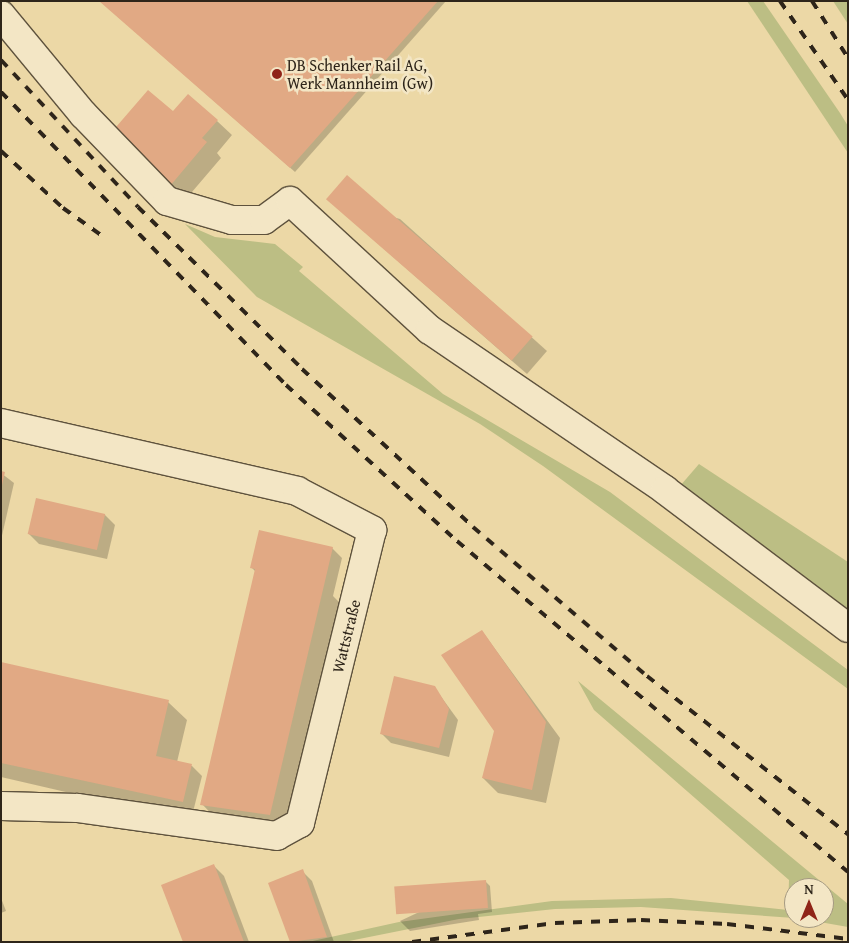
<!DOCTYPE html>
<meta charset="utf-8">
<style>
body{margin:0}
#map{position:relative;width:849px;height:943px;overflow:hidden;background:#ecd8a6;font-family:"Gentium Book Plus",serif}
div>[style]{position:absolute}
.green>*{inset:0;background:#bcbe84}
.shadow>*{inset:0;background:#0003}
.building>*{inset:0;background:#e1a984;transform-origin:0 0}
.roads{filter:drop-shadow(1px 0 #5e523d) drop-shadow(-1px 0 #5e523d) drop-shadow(0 1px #5e523d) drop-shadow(0 -1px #5e523d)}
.minor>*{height:28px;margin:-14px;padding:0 14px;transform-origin:14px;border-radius:14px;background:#f3e6c5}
.rail>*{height:4px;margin-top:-2px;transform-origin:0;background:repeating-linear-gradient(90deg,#2e251a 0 9px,transparent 0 18px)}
.dots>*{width:14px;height:14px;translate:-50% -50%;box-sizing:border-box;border:2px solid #f3e6c5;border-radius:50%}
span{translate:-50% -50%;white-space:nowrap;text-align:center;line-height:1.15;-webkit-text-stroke:5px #f3e6c5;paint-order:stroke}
.poi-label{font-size:16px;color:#2e251a}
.left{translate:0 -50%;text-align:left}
.street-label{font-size:16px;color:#2e251a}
.frame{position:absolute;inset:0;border:2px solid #2e251a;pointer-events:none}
.north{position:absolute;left:784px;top:878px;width:50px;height:50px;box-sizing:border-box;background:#f3e6c5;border:1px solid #a49981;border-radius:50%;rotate:0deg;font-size:14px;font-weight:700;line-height:20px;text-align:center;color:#2e251a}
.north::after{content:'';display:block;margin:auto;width:18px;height:22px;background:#8f2418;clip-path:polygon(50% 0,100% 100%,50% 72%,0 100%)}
</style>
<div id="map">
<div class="green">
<div style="clip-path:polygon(747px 1px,763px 1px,840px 113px,848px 126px,848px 153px)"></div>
<div style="clip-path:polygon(833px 1px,848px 1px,848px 24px)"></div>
<div style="clip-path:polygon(185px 224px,215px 237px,275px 244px,303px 267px,299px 271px,443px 394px,610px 492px,848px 670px,848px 689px,543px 466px,480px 424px,257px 297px)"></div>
<div style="clip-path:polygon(699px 464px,848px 562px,848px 617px,680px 486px)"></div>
<div style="clip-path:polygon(578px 681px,848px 904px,848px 927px,797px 918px,824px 918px,824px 888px,794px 888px,794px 918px,641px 907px,555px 909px,459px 919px,344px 942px,308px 942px,399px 922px,552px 901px,671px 898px,788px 910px,789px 880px,594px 710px)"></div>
</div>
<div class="shadow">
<div style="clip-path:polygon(100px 1px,446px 1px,295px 172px)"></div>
<div style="clip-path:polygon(173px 113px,217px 121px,232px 135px,217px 153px,221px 158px,186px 199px,126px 149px)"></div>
<div style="clip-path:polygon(327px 199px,400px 219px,547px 351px,527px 374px)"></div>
<div style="clip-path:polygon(1px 473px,14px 483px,1px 540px)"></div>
<div style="clip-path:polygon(37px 500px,105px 515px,115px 525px,107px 559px,39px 544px,29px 534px)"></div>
<div style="clip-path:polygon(332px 548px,342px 558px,333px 596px,342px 605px,288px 833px,220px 823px,202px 804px,256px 572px,252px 568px)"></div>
<div style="clip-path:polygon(482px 631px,560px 738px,546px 803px,498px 793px,483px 778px,496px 730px)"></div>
<div style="clip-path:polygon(1px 663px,168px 702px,187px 720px,177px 762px,192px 766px,202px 776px,193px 812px,165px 815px,1px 777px)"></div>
<div style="clip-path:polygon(434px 687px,458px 720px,449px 757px,391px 743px,381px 733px)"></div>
<div style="clip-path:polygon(214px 866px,224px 876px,249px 942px,184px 942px)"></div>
<div style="clip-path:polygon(302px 871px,312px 881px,334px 942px,292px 942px)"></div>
<div style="clip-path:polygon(485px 881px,490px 886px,492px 912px,478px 914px,479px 920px,410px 931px,400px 921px)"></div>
<div style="clip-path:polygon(1px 898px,6px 911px,1px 913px)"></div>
</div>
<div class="building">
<div style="clip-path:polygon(99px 1px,438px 1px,290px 168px)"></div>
<div style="clip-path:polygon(148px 90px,173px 111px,188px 94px,218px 120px,202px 138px,207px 142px,170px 186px,110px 134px)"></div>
<div style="left:347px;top:175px;width:246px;height:32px;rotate:41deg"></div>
<div style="clip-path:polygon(1px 471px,5px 472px,2px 485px,1px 485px)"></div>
<div style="left:36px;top:498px;width:71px;height:37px;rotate:13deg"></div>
<div style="clip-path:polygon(259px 530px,333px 547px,270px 815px,200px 805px,255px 569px,250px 568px)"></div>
<div style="clip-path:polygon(482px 630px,546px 722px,532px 790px,482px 778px,494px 731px,441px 655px)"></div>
<div style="clip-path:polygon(1px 662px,169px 700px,156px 756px,192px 764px,183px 802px,1px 763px)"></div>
<div style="clip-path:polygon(394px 676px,435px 686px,449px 709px,439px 748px,380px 734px)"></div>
<div style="clip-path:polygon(214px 864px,244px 942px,183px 942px,161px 885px)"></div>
<div style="clip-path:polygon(303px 869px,327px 937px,290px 942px,268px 883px)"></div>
<div style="left:486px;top:880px;width:28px;height:92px;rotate:86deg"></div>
</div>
<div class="roads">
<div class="minor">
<div style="left:1px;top:15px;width:129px;rotate:50.4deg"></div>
<div style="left:83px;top:114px;width:121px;rotate:46deg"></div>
<div style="left:167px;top:201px;width:68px;rotate:16.3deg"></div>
<div style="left:232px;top:220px;width:32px"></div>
<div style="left:264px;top:220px;width:32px;rotate:-36deg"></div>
<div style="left:290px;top:201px;width:190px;rotate:42.7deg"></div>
<div style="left:430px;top:330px;width:284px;rotate:34.2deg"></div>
<div style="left:665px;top:490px;width:229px;rotate:37deg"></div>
<div style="left:1px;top:423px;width:304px;rotate:12.9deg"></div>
<div style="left:297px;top:491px;width:85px;rotate:27.5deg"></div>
<div style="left:372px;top:530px;width:302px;rotate:103.8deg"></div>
<div style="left:300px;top:823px;width:26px;rotate:151deg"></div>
<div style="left:277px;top:836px;width:202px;rotate:-172deg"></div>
<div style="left:77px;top:808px;width:76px;rotate:-178.5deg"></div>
</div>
</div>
<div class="rail">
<div style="left:780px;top:1px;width:120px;rotate:55.5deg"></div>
<div style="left:812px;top:1px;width:67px;rotate:57.7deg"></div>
<div style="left:1px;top:60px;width:201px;rotate:47deg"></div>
<div style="left:138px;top:207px;width:231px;rotate:44.6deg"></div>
<div style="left:302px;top:369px;width:233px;rotate:42.7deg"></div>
<div style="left:473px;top:527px;width:229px;rotate:40.6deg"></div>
<div style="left:647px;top:676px;width:256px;rotate:38.2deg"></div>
<div style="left:1px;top:92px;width:409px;rotate:45.8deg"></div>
<div style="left:286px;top:385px;width:231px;rotate:42.4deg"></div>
<div style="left:457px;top:541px;width:512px;rotate:40.25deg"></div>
<div style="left:1px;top:151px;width:84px;rotate:42.6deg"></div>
<div style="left:63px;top:208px;width:52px;rotate:35.5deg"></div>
<div style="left:412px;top:942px;width:144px;rotate:-7.6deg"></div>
<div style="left:555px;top:923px;width:86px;rotate:-2deg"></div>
<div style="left:641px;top:920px;width:86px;rotate:2.7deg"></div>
<div style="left:727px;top:924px;width:122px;rotate:7.1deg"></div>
</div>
<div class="dots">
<div style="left:277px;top:74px;background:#8f2418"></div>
</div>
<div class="poi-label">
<span class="left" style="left:287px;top:74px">DB Schenker Rail AG,<br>Werk Mannheim (Gw)</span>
</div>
<div class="street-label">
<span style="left:346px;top:636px;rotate:-76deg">Wattstraße</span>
</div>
<div class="frame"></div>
<div class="north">N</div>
</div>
